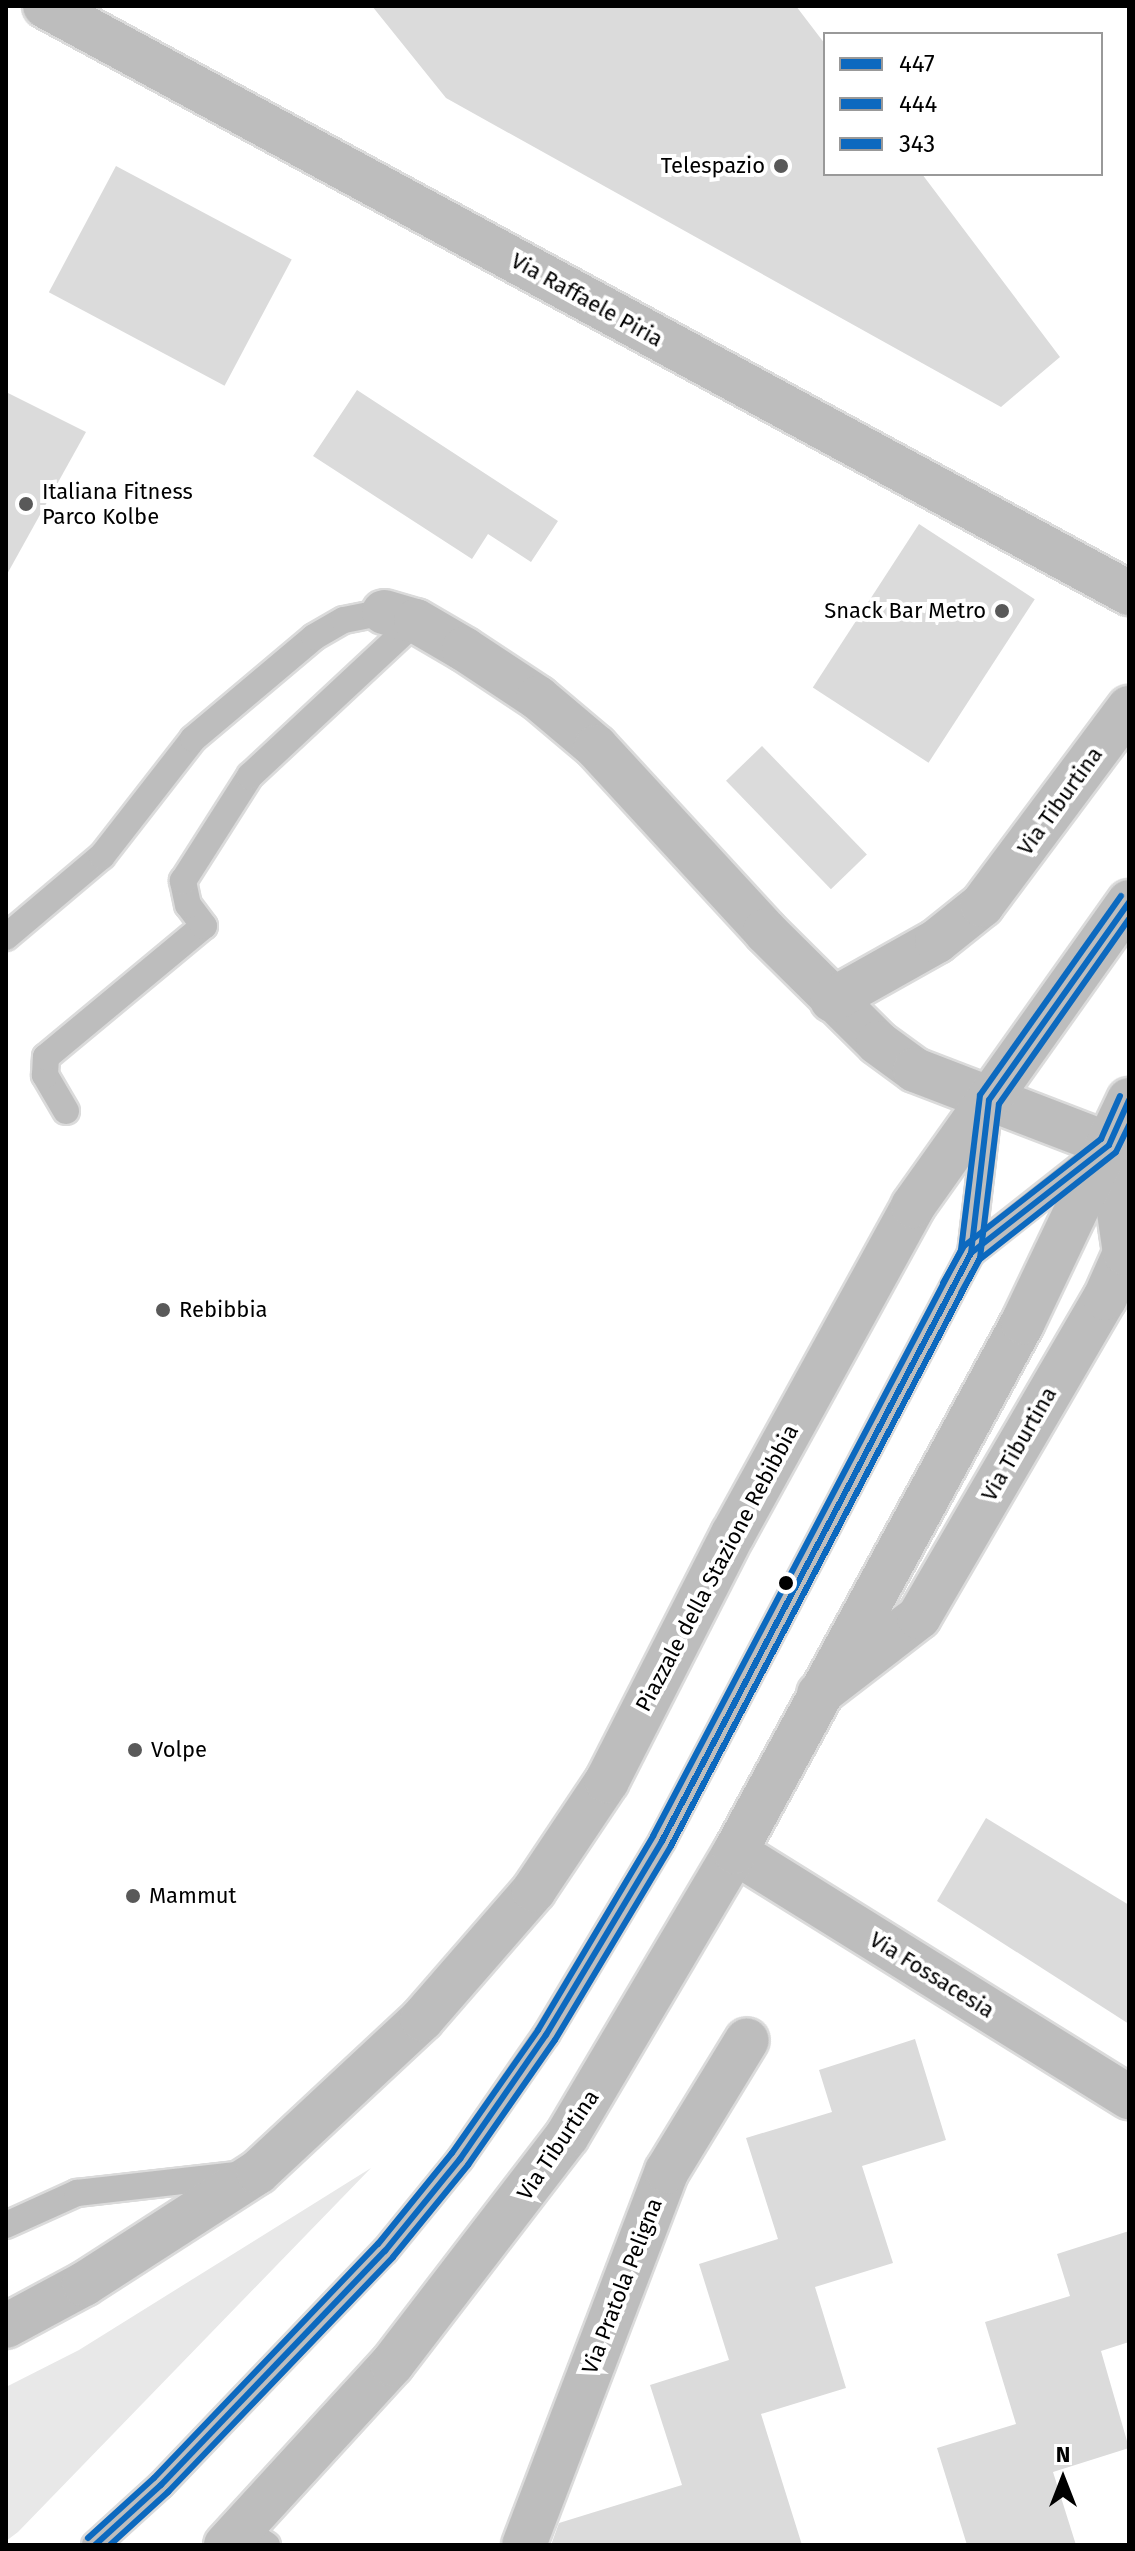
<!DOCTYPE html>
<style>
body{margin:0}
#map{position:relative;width:1135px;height:2551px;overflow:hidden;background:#fff;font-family:"Fira Sans",sans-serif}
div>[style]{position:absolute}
.green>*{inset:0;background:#e8e8e8}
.building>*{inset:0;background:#dbdbdb;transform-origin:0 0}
.roads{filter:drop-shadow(2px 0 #dbdbdb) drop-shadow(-2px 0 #dbdbdb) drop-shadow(0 2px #dbdbdb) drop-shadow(0 -2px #dbdbdb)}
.service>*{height:26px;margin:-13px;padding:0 13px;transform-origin:13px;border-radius:13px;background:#bdbdbd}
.minor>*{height:44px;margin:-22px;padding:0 22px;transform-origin:22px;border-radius:22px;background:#bdbdbd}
.primary>*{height:44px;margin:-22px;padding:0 22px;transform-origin:22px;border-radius:22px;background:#bdbdbd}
.bus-1>*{height:6px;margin:-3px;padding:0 3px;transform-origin:3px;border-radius:3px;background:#0c69bf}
.bus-2>*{height:6px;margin:-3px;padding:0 3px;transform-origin:3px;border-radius:3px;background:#0c69bf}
.bus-3>*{height:6px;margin:-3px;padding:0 3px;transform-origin:3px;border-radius:3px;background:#0c69bf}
.dots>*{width:22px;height:22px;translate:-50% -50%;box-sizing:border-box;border:4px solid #fff;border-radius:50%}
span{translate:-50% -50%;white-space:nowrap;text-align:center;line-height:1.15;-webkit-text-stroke:8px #fff;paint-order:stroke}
.poi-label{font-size:22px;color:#000}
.right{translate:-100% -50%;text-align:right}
.left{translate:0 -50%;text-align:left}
.street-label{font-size:22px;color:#000}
.frame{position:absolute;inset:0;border:8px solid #000;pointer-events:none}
.legend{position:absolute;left:823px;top:32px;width:280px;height:144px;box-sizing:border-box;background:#fff;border:2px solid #999;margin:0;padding:10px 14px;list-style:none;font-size:24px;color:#000}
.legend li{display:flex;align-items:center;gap:16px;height:40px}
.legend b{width:40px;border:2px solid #999}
.north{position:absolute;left:1023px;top:2439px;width:80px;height:80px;-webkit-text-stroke:6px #fff;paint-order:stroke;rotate:0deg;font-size:22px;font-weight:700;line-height:32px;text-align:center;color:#000}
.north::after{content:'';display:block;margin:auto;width:28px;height:36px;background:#000;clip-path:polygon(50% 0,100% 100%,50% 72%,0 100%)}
</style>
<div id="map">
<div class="green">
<div style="clip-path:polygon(371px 2168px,18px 2532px,6px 2541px,6px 2387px,79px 2350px)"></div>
</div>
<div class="building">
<div style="clip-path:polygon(372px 6px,796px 6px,825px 44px,825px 174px,922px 174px,1060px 357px,1001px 407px,446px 98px)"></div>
<div style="left:116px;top:166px;width:199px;height:143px;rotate:28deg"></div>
<div style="clip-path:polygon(357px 390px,558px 521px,531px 562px,488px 534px,472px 559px,313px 456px)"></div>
<div style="clip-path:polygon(6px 392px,86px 432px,6px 576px)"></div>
<div style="left:919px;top:524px;width:138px;height:195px;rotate:33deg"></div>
<div style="left:762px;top:746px;width:151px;height:50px;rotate:46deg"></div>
<div style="clip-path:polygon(986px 1818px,1129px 1905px,1129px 2024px,937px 1901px)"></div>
<div style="clip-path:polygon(915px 2039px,946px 2140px,862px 2166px,893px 2263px,815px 2287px,846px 2388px,761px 2414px,802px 2545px,551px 2545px,559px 2523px,682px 2485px,650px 2385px,729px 2360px,699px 2264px,778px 2239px,746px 2138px,832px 2112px,819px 2070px)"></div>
<div style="clip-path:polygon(1129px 2231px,1129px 2342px,1101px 2351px,1129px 2448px,1053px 2472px,1076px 2545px,967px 2545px,937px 2448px,1016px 2424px,985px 2322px,1070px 2296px,1057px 2254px)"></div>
</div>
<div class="roads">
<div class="service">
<div style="left:6px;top:937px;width:126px;rotate:-40.2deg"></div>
<div style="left:102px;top:856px;width:148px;rotate:-52.1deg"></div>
<div style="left:193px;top:739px;width:158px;rotate:-40.1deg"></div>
<div style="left:314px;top:637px;width:34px;rotate:-30deg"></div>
<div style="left:344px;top:620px;width:41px;rotate:-11.3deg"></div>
<div style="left:66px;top:1111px;width:42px;rotate:-120.3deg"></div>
<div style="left:45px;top:1075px;width:18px;rotate:-87deg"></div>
<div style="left:46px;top:1057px;width:205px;rotate:-39.7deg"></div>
<div style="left:204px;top:926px;width:26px;rotate:-127deg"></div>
<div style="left:188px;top:905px;width:25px;rotate:-102deg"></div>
<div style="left:183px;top:881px;width:125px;rotate:-57.5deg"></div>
<div style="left:250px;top:776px;width:227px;rotate:-43deg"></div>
<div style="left:971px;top:1253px;width:157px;rotate:-38.3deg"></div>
<div style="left:6px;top:2225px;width:78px;rotate:-24.3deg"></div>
<div style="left:77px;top:2193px;width:167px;rotate:-6.5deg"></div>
<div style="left:243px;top:2529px;width:29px;rotate:34deg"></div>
<div style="left:95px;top:2545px;width:89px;rotate:-42.3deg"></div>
<div style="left:161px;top:2485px;width:324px;rotate:-46.3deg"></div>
<div style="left:385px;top:2251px;width:119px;rotate:-50.8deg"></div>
<div style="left:460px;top:2159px;width:151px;rotate:-55.3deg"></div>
<div style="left:546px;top:2035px;width:226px;rotate:-59.1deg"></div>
<div style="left:662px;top:1841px;width:664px;rotate:-62.28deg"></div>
<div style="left:971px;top:1253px;width:143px;rotate:-83.2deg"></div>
</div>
<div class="minor">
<div style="left:45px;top:6px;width:1233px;rotate:28.44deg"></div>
<div style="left:384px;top:612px;width:33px;rotate:16deg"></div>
<div style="left:416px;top:621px;width:56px;rotate:30.3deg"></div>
<div style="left:464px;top:649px;width:89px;rotate:33.5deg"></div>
<div style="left:538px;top:698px;width:76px;rotate:40.2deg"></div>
<div style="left:596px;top:747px;width:250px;rotate:47.4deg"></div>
<div style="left:765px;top:931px;width:159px;rotate:44.7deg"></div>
<div style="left:878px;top:1043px;width:46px;rotate:36.1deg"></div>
<div style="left:915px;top:1070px;width:229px;rotate:21deg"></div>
<div style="left:832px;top:1000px;width:120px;rotate:-29.3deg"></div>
<div style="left:937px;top:941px;width:58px;rotate:-38.7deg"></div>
<div style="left:982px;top:905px;width:246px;rotate:-53.3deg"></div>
<div style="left:819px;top:1694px;width:126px;rotate:-37.6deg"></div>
<div style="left:919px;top:1617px;width:369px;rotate:-59.8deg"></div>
<div style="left:1105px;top:1298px;width:49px;rotate:-66deg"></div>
<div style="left:1125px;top:1253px;width:109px;rotate:-98.4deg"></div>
<div style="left:735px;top:1852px;width:464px;rotate:31.9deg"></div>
<div style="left:524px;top:2545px;width:400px;rotate:-69.1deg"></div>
<div style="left:667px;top:2171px;width:153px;rotate:-58.6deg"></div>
</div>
<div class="primary">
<div style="left:6px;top:2326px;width:89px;rotate:-28.3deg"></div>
<div style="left:84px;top:2284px;width:207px;rotate:-32.8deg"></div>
<div style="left:258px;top:2172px;width:224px;rotate:-43deg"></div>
<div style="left:422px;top:2019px;width:171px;rotate:-49deg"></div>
<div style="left:534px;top:1890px;width:131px;rotate:-56.2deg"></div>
<div style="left:607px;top:1781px;width:277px;rotate:-63deg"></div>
<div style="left:733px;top:1534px;width:374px;rotate:-61.2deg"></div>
<div style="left:913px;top:1206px;width:373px;rotate:-54.6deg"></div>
<div style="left:226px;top:2545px;width:246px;rotate:-47.5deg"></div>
<div style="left:392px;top:2364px;width:287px;rotate:-52.5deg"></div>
<div style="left:567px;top:2136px;width:330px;rotate:-59.4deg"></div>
<div style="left:735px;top:1852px;width:603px;rotate:-61.48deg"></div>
<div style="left:1023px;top:1322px;width:246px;rotate:-64.5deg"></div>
</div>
</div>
<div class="bus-1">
<div style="left:971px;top:1253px;width:175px;rotate:-38deg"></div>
<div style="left:1109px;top:1145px;width:49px;rotate:-66deg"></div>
<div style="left:95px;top:2545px;width:89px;rotate:-42.3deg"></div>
<div style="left:161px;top:2485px;width:324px;rotate:-46.3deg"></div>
<div style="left:385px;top:2251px;width:119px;rotate:-50.8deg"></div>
<div style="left:460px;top:2159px;width:151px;rotate:-55.3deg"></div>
<div style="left:546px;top:2035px;width:226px;rotate:-59.1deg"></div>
<div style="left:662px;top:1841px;width:664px;rotate:-62.28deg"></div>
<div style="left:971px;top:1253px;width:154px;rotate:-83.3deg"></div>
<div style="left:989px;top:1100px;width:242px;rotate:-54.7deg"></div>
</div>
<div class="bus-2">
<div style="left:961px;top:1293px;width:38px;rotate:-61deg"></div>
<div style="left:979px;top:1260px;width:174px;rotate:-38.2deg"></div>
<div style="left:1116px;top:1152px;width:30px;rotate:-64deg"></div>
<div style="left:110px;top:2545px;width:79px;rotate:-42.4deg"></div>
<div style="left:168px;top:2492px;width:325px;rotate:-46.2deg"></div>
<div style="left:393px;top:2257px;width:119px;rotate:-50.8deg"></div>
<div style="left:468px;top:2165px;width:152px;rotate:-55.2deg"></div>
<div style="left:555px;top:2040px;width:226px;rotate:-59.1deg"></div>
<div style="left:671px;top:1846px;width:664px;rotate:-62.28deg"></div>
<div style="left:980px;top:1258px;width:155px;rotate:-83deg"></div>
<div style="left:999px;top:1104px;width:226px;rotate:-54.9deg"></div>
</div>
<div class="bus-3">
<div style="left:943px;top:1283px;width:43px;rotate:-60.4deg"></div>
<div style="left:964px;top:1246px;width:174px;rotate:-38deg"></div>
<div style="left:1101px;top:1139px;width:47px;rotate:-66.2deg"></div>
<div style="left:88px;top:2538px;width:89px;rotate:-42.3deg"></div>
<div style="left:154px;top:2478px;width:324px;rotate:-46.3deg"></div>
<div style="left:378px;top:2244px;width:117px;rotate:-50.9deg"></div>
<div style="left:452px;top:2153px;width:150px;rotate:-55deg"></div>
<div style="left:538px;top:2030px;width:226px;rotate:-59.3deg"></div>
<div style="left:653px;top:1836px;width:662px;rotate:-62.27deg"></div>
<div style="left:961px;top:1250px;width:156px;rotate:-83deg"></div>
<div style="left:980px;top:1095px;width:244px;rotate:-54.7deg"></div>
</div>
<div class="dots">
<div style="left:781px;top:166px;background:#595959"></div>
<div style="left:26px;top:504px;background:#595959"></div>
<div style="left:1002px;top:611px;background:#595959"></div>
<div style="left:163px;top:1310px;background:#595959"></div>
<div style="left:786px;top:1583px;background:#000"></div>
<div style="left:135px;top:1750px;background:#595959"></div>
<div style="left:133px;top:1896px;background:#595959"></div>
</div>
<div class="poi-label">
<span class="right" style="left:765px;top:166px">Telespazio</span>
<span class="left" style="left:42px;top:504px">Italiana Fitness<br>Parco Kolbe</span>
<span class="right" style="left:986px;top:611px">Snack Bar Metro</span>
<span class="left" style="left:179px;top:1310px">Rebibbia</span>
<span class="left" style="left:151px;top:1750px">Volpe</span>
<span class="left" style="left:149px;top:1896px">Mammut</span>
</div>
<div class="street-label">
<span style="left:587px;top:300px;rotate:29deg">Via Raffaele Piria</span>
<span style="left:1060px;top:801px;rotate:-54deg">Via Tiburtina</span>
<span style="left:1019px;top:1444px;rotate:-60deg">Via Tiburtina</span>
<span style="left:717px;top:1568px;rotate:-62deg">Piazzale della Stazione Rebibbia</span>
<span style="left:932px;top:1975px;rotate:32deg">Via Fossacesia</span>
<span style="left:558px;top:2145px;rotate:-56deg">Via Tiburtina</span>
<span style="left:622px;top:2286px;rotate:-69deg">Via Pratola Peligna</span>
</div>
<div class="frame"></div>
<ul class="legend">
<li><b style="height:10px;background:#0c69bf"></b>447</li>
<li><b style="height:10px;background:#0c69bf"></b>444</li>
<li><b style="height:10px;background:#0c69bf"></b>343</li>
</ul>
<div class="north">N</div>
</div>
